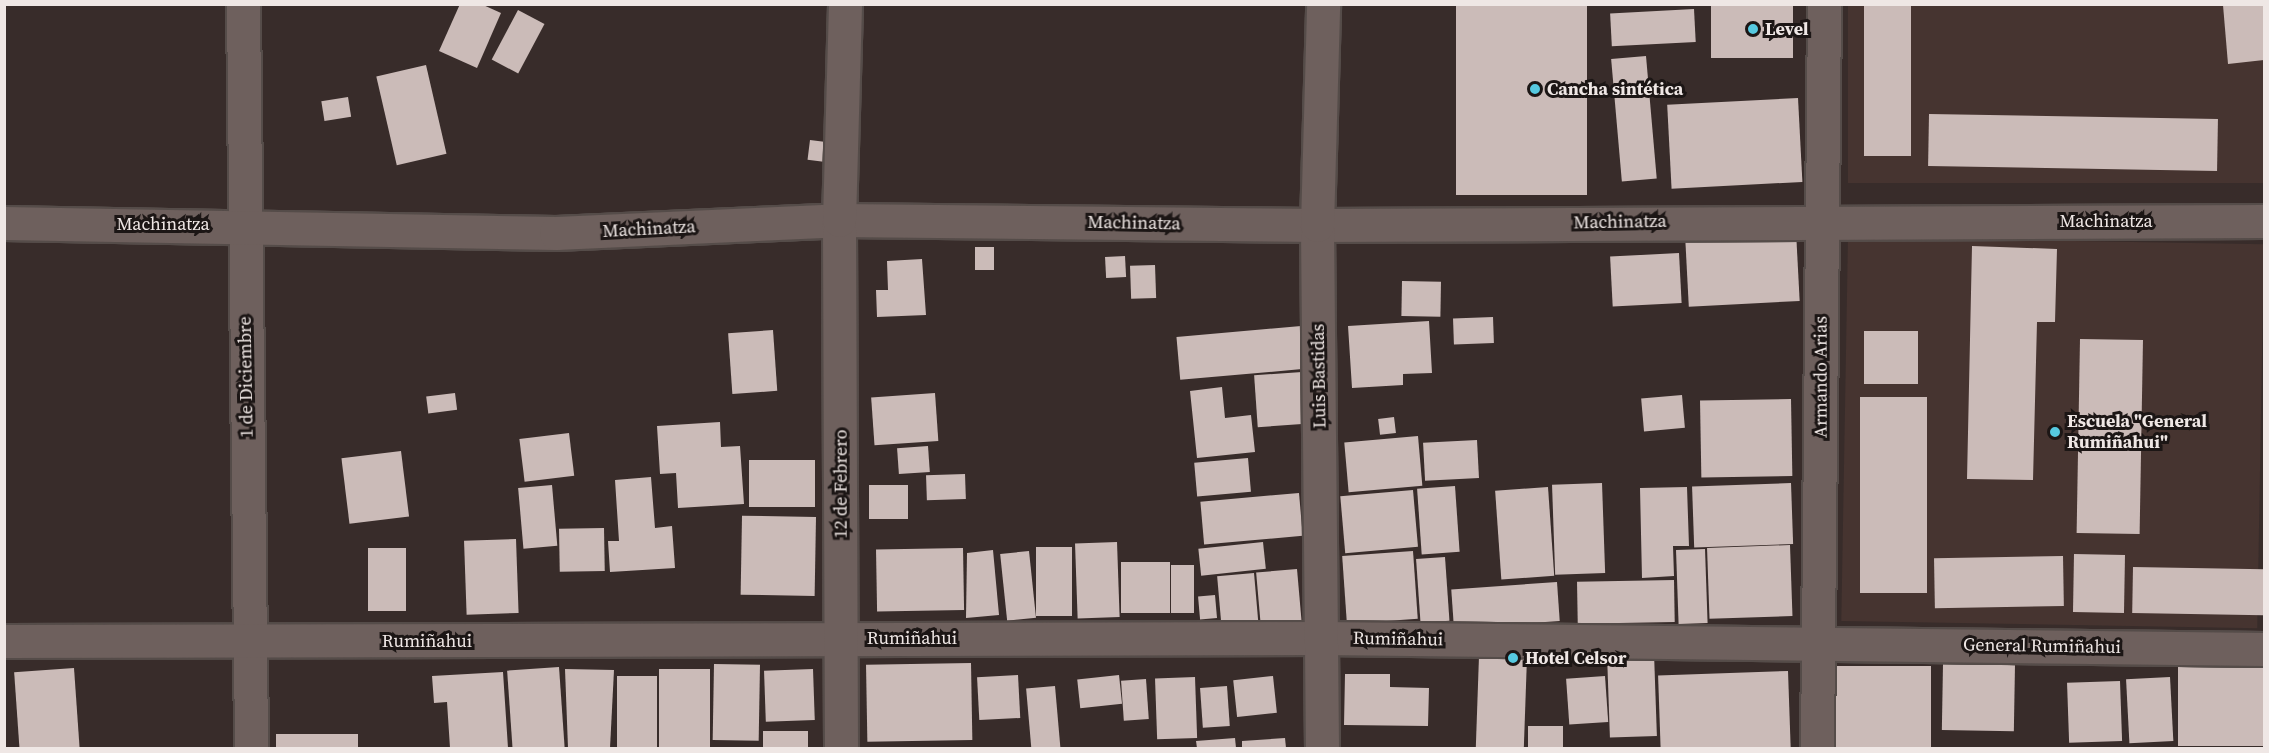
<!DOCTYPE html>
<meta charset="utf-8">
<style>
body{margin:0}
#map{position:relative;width:2269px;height:753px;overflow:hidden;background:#382c2a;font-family:"Source Serif 4",serif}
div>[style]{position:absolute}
.built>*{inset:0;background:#463430;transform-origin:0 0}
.building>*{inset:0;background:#cbbbb8;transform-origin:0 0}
.roads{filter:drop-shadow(2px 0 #554c49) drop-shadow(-2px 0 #554c49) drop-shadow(0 2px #554c49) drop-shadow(0 -2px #554c49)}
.minor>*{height:33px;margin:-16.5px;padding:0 16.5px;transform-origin:16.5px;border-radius:16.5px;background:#6e605d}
.dots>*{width:16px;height:16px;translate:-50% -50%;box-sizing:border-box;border:3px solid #1c1615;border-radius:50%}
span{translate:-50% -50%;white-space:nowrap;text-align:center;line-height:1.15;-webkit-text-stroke:6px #1c1615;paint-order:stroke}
.poi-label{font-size:18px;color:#efe7e5;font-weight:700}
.left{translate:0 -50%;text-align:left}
.street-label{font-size:18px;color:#efe7e5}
.frame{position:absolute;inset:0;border:6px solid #efe7e5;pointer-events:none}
</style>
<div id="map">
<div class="built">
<div style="left:1848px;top:5px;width:416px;height:178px"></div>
<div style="left:1848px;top:237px;width:416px;height:384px;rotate:1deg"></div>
</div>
<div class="building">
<div style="clip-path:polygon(460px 4px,481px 4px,501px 13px,477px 68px,439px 51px)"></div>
<div style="left:1456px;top:4px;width:131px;height:191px"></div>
<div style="left:1711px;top:4px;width:82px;height:54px"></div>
<div style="left:1864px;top:4px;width:47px;height:152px"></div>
<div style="clip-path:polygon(2223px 5px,2264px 5px,2264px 60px,2228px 64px)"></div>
<div style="left:1694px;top:9px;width:33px;height:84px;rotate:87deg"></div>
<div style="left:518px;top:10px;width:30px;height:56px;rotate:28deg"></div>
<div style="left:1646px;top:56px;width:123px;height:35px;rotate:85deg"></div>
<div style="left:426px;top:65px;width:91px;height:51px;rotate:77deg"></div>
<div style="left:348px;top:97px;width:20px;height:27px;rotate:81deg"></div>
<div style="left:1798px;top:98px;width:84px;height:131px;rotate:87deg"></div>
<div style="left:1929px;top:114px;width:289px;height:52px;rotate:1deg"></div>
<div style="left:810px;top:140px;width:24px;height:20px;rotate:7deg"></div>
<div style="left:1796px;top:231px;width:70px;height:111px;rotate:87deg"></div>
<div style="clip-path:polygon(1972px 246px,2057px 249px,2055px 322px,2037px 322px,2033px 480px,1967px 479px)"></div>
<div style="left:975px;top:247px;width:19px;height:23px"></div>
<div style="left:1679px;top:253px;width:50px;height:69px;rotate:87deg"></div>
<div style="left:1125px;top:256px;width:21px;height:20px;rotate:87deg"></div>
<div style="clip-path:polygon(922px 259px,926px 315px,877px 317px,876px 290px,888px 290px,887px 261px)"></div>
<div style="left:1155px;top:265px;width:33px;height:25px;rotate:88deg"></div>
<div style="left:1402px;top:281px;width:39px;height:35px;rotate:1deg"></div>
<div style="left:1493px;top:317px;width:26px;height:40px;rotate:88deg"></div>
<div style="clip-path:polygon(1429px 321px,1432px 373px,1403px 374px,1403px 385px,1352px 388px,1348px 326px)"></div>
<div style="left:1301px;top:326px;width:43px;height:125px;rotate:85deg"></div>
<div style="left:773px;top:330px;width:61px;height:45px;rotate:86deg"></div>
<div style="left:1864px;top:331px;width:54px;height:53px"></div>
<div style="left:2080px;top:339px;width:63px;height:194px;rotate:1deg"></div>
<div style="left:1302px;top:372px;width:52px;height:48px;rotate:86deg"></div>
<div style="clip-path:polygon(1222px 387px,1225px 418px,1251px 415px,1255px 452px,1197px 458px,1190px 391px)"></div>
<div style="left:455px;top:393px;width:17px;height:29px;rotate:83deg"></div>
<div style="left:935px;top:393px;width:48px;height:64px;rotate:86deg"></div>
<div style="left:1682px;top:395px;width:33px;height:41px;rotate:85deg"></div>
<div style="left:1860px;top:397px;width:67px;height:196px"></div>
<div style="left:1791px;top:399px;width:77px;height:91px;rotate:89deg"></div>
<div style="left:1394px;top:417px;width:16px;height:16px;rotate:83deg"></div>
<div style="clip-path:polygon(720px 422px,721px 447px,740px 446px,744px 504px,678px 508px,676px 473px,660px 474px,657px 426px)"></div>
<div style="left:569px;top:433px;width:43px;height:50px;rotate:83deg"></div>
<div style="left:1418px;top:436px;width:50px;height:74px;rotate:85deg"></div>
<div style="left:1477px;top:440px;width:38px;height:54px;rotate:87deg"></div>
<div style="left:928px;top:446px;width:26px;height:31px;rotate:86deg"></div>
<div style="left:401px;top:451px;width:66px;height:60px;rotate:83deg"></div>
<div style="left:1248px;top:458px;width:34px;height:54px;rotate:85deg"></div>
<div style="left:815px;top:460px;width:47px;height:66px;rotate:90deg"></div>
<div style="left:965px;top:474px;width:25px;height:39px;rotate:88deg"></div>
<div style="clip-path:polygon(651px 477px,655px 528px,672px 526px,675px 568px,610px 572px,608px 541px,619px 541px,615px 480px)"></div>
<div style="left:1602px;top:483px;width:90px;height:50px;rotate:88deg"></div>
<div style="left:1791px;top:483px;width:61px;height:99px;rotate:88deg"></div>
<div style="left:552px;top:485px;width:61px;height:34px;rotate:85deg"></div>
<div style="left:869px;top:485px;width:39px;height:34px"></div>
<div style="left:1455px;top:486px;width:66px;height:38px;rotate:86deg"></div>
<div style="left:1548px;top:487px;width:89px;height:53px;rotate:86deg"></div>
<div style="clip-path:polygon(1687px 487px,1689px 546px,1673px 546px,1674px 576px,1642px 578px,1640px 488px)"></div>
<div style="left:1413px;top:490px;width:57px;height:73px;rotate:85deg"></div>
<div style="left:1299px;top:493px;width:43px;height:99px;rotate:85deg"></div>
<div style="left:816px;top:517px;width:79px;height:74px;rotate:91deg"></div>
<div style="left:604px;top:528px;width:43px;height:45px;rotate:89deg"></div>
<div style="left:516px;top:539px;width:74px;height:52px;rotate:88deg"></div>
<div style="left:1117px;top:542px;width:75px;height:42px;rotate:88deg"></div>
<div style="left:1263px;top:542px;width:27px;height:65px;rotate:84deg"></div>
<div style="left:1790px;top:545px;width:71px;height:83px;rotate:88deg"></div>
<div style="left:1072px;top:547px;width:69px;height:36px;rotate:90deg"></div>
<div style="left:368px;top:548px;width:38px;height:63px"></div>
<div style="left:963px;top:548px;width:62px;height:87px;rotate:89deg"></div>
<div style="left:1705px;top:549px;width:74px;height:29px;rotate:88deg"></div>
<div style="clip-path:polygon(993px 550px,999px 615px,966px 618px,967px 553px)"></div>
<div style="left:1029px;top:551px;width:67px;height:29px;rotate:84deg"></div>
<div style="left:1413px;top:551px;width:68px;height:71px;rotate:86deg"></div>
<div style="left:2074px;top:554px;width:51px;height:58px;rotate:1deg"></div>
<div style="left:2063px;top:556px;width:50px;height:129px;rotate:89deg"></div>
<div style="left:1445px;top:557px;width:64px;height:29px;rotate:86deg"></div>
<div style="left:1121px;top:562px;width:49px;height:51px"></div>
<div style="left:1194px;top:565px;width:48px;height:23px;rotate:90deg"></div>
<div style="left:2133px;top:567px;width:131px;height:46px;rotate:1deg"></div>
<div style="left:1297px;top:569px;width:52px;height:41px;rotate:85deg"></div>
<div style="left:1254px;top:573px;width:48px;height:37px;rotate:85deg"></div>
<div style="left:1674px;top:580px;width:42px;height:97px;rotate:89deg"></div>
<div style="left:1557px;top:582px;width:39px;height:106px;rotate:86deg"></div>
<div style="left:1215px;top:595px;width:23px;height:17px;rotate:85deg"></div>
<div style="left:1654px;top:653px;width:83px;height:47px;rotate:88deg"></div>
<div style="left:1479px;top:656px;width:48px;height:92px;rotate:2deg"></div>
<div style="left:971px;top:663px;width:77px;height:105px;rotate:89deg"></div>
<div style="left:714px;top:664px;width:46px;height:76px;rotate:1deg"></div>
<div style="left:1943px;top:664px;width:72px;height:66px;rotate:1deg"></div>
<div style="left:1829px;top:666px;width:102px;height:82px"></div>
<div style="left:559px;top:667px;width:81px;height:52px;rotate:86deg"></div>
<div style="left:2264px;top:667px;width:79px;height:86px;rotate:90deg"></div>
<div style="left:74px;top:668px;width:80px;height:60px;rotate:86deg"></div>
<div style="clip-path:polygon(565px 669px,614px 670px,610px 748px,568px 748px)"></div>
<div style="left:659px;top:669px;width:51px;height:79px"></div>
<div style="left:813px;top:669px;width:51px;height:49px;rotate:88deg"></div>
<div style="left:1788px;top:671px;width:77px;height:130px;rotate:88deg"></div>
<div style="clip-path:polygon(503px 672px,508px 748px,450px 748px,447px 702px,434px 703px,432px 676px)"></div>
<div style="clip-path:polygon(1345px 674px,1390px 674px,1390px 687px,1429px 688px,1428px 726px,1344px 725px)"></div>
<div style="left:1018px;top:675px;width:43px;height:41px;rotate:87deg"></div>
<div style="left:1119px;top:675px;width:29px;height:42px;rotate:84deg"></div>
<div style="left:617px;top:676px;width:40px;height:72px"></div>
<div style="left:1273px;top:676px;width:37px;height:40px;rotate:84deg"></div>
<div style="left:1605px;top:676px;width:46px;height:39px;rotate:86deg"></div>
<div style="left:1195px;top:677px;width:61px;height:40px;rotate:88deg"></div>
<div style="left:2170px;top:677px;width:64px;height:44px;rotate:87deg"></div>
<div style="left:1146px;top:679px;width:40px;height:25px;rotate:86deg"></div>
<div style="left:2120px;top:681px;width:60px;height:53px;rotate:88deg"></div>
<div style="left:1055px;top:686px;width:62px;height:29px;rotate:85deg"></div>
<div style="left:1227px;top:686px;width:40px;height:27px;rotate:86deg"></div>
<div style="left:1528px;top:726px;width:35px;height:22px"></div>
<div style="left:808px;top:731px;width:17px;height:45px;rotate:90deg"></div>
<div style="left:276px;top:734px;width:82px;height:14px"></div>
<div style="clip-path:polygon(1235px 738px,1236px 748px,1197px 748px,1196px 741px)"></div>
<div style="clip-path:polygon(1285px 738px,1286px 748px,1242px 748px,1242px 741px)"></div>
</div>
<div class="roads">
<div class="minor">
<div style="left:243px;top:4px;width:744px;rotate:89.38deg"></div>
<div style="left:4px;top:223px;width:552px;rotate:1.04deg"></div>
<div style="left:556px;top:233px;width:283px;rotate:-2.6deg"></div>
<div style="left:839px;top:220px;width:478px;rotate:0.6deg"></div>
<div style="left:1317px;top:225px;width:947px;rotate:-0.24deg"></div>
<div style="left:4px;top:641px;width:1318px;rotate:-0.13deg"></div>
<div style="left:1322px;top:638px;width:942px;rotate:0.67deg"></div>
<div style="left:841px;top:748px;width:528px;rotate:-90.22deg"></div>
<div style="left:839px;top:220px;width:216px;rotate:-88.4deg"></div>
<div style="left:1322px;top:748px;width:523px;rotate:-90.55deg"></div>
<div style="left:1317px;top:225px;width:221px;rotate:-88.4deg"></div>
<div style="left:1817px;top:748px;width:744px;rotate:-89.46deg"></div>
</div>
</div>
<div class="dots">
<div style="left:1753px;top:29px;background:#56c9e0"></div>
<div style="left:1535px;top:89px;background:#56c9e0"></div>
<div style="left:2055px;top:432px;background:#56c9e0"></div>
<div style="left:1513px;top:658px;background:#56c9e0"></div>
</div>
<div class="poi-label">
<span class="left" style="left:1765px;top:29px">Level</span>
<span class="left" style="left:1547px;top:89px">Cancha sintética</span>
<span class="left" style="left:2067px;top:432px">Escuela "General<br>Rumiñahui"</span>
<span class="left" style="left:1525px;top:658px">Hotel Celsor</span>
</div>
<div class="street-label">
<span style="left:2106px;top:221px">Machinatza</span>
<span style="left:1620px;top:222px;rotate:-1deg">Machinatza</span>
<span style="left:1134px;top:223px;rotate:1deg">Machinatza</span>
<span style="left:163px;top:224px">Machinatza</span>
<span style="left:649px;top:229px;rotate:-3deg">Machinatza</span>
<span style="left:1319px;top:376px;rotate:-91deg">Luis Bastidas</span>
<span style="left:246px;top:377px;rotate:-91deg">1 de Diciembre</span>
<span style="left:1821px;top:377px;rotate:-90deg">Armando Arias</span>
<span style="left:841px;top:484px;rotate:-90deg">12 de Febrero</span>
<span style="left:912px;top:638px">Rumiñahui</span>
<span style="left:1398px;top:639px;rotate:1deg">Rumiñahui</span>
<span style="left:427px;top:641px">Rumiñahui</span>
<span style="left:2042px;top:646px;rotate:1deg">General Rumiñahui</span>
</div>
<div class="frame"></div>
</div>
